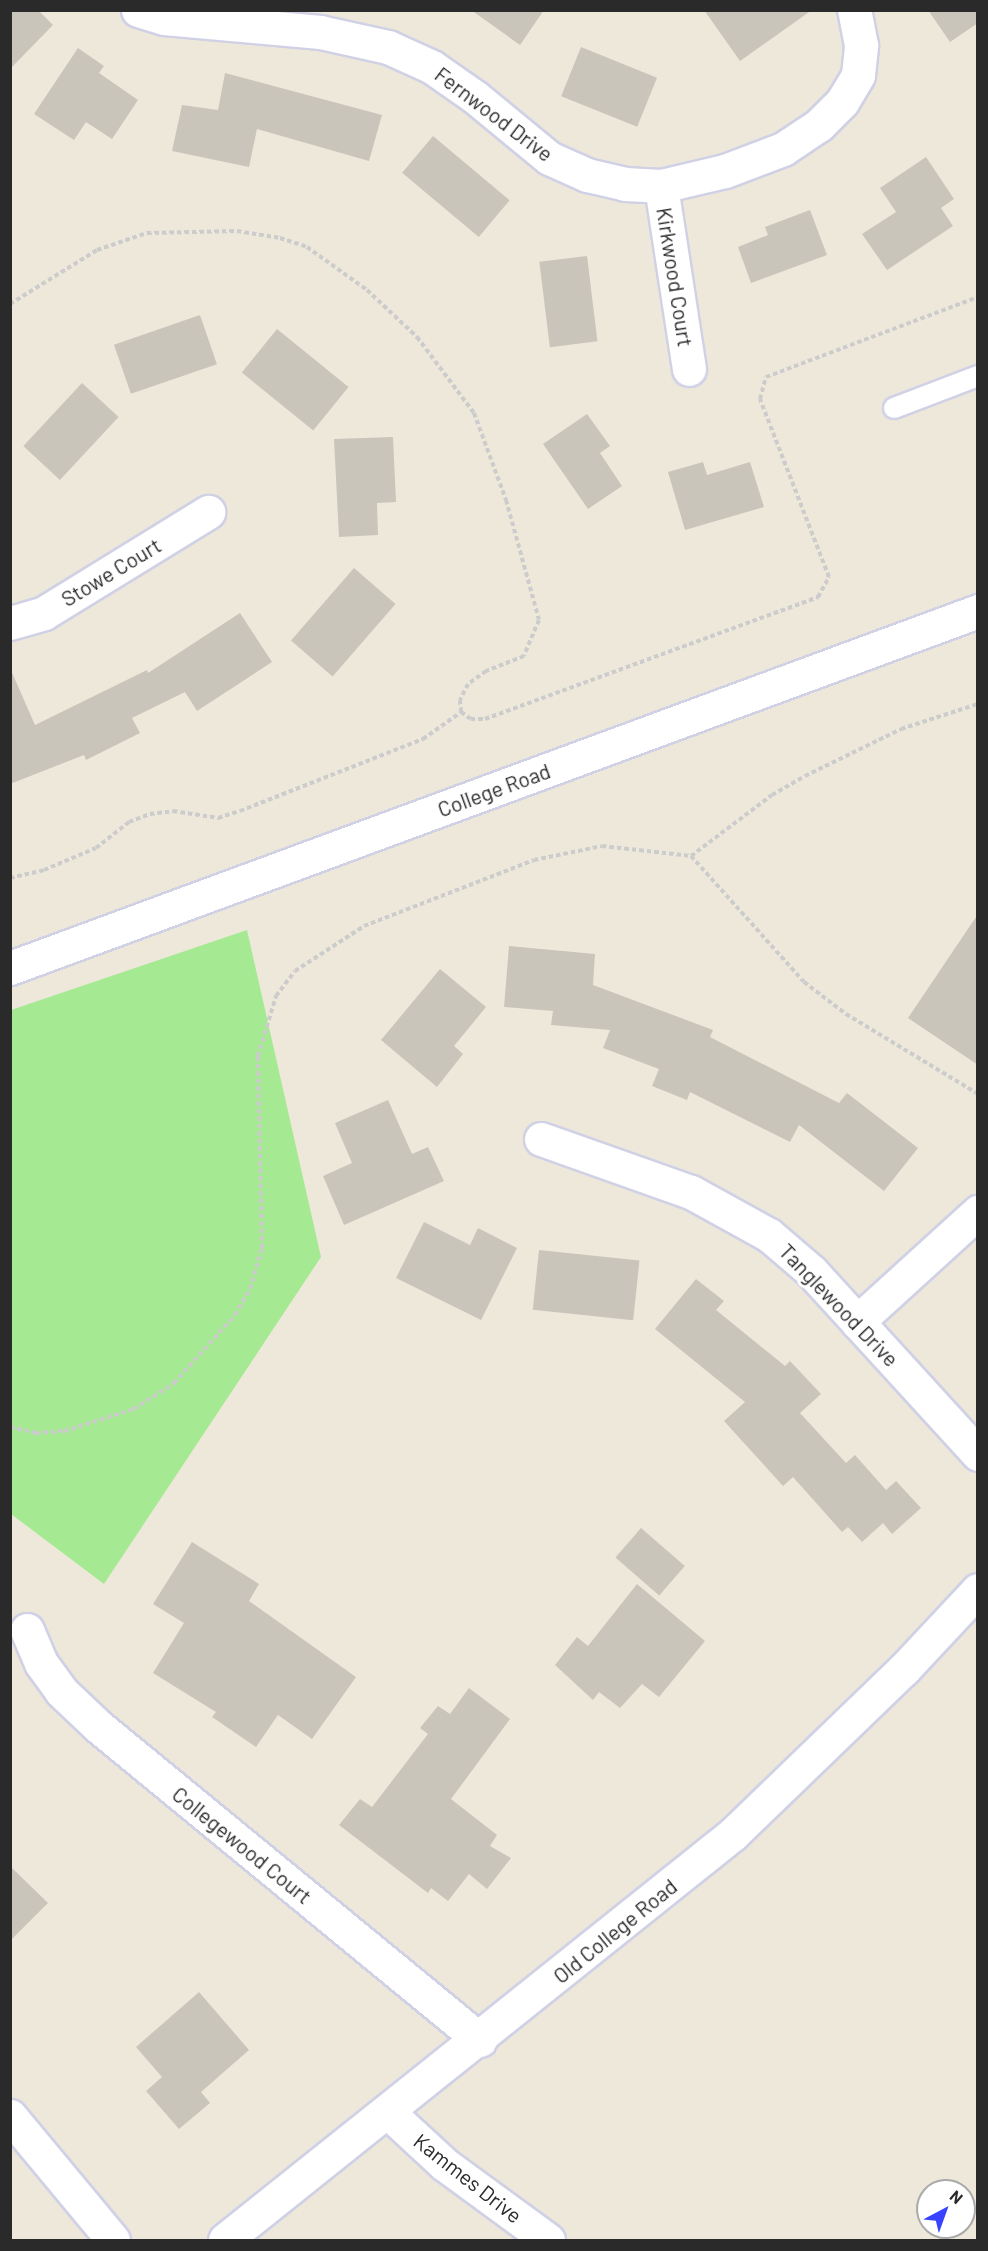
<!DOCTYPE html>
<style>
body{margin:0}
#map{position:relative;width:988px;height:2251px;overflow:hidden;background:#eee8db;font-family:Barlow,sans-serif}
div>[style]{position:absolute}
.green>*{inset:0;background:#a5ea92}
.building>*{inset:0;background:#c9c5bb;transform-origin:0 0}
.path>*{height:4px;margin-top:-2px;transform-origin:0;background:repeating-linear-gradient(90deg,#ccc 0 4.5px,transparent 0 7.5px)}
.roads{filter:drop-shadow(2px 0 #d0d1e5) drop-shadow(-2px 0 #d0d1e5) drop-shadow(0 2px #d0d1e5) drop-shadow(0 -2px #d0d1e5)}
.service>*{height:20px;margin:-10px;padding:0 10px;transform-origin:10px;border-radius:10px;background:#fff}
.minor>*{height:33px;margin:-16.5px;padding:0 16.5px;transform-origin:16.5px;border-radius:16.5px;background:#fff}
.secondary>*{height:33px;margin:-16.5px;padding:0 16.5px;transform-origin:16.5px;border-radius:16.5px;background:#fff}
span{translate:-50% -50%;white-space:nowrap;text-align:center;line-height:1.15;-webkit-text-stroke:6px #fff;paint-order:stroke}
.street-label{font-size:21px;color:#2a2a2a}
.frame{position:absolute;inset:0;border:12px solid #2a2a2a;pointer-events:none}
.north{position:absolute;left:916px;top:2179px;width:60px;height:60px;box-sizing:border-box;background:#fff;border:2px solid #aaa;border-radius:50%;rotate:41deg;font-size:16px;font-weight:700;line-height:24px;text-align:center;color:#2a2a2a}
.north::after{content:'';display:block;margin:auto;width:21px;height:27px;background:#3743ff;clip-path:polygon(50% 0,100% 100%,50% 72%,0 100%)}
</style>
<div id="map">
<div class="green">
<div style="clip-path:polygon(247px 930px,321px 1257px,104px 1584px,11px 1514px,11px 1010px)"></div>
</div>
<div class="building">
<div style="clip-path:polygon(10px 10px,38px 10px,53px 25px,10px 69px)"></div>
<div style="clip-path:polygon(471px 10px,544px 10px,520px 45px)"></div>
<div style="clip-path:polygon(704px 10px,812px 10px,740px 61px)"></div>
<div style="clip-path:polygon(928px 10px,978px 10px,978px 23px,950px 42px)"></div>
<div style="left:581px;top:47px;width:82px;height:53px;rotate:22deg"></div>
<div style="clip-path:polygon(78px 48px,104px 66px,99px 73px,138px 100px,112px 139px,86px 122px,74px 140px,34px 114px)"></div>
<div style="clip-path:polygon(225px 73px,382px 115px,369px 161px,257px 129px,249px 167px,172px 151px,182px 105px,218px 110px)"></div>
<div style="left:433px;top:136px;width:100px;height:48px;rotate:40deg"></div>
<div style="clip-path:polygon(926px 157px,954px 199px,941px 208px,953px 226px,887px 270px,862px 234px,896px 212px,880px 188px)"></div>
<div style="clip-path:polygon(810px 210px,827px 255px,751px 283px,738px 247px,768px 235px,765px 227px)"></div>
<div style="left:587px;top:256px;width:86px;height:48px;rotate:83deg"></div>
<div style="left:200px;top:315px;width:52px;height:91px;rotate:71deg"></div>
<div style="left:277px;top:329px;width:92px;height:56px;rotate:39deg"></div>
<div style="left:82px;top:383px;width:50px;height:86px;rotate:43deg"></div>
<div style="clip-path:polygon(587px 414px,610px 446px,600px 453px,622px 486px,588px 509px,543px 444px)"></div>
<div style="clip-path:polygon(393px 437px,396px 502px,377px 503px,378px 535px,339px 537px,334px 439px)"></div>
<div style="clip-path:polygon(703px 462px,707px 475px,750px 462px,764px 507px,685px 530px,668px 472px)"></div>
<div style="left:354px;top:568px;width:55px;height:96px;rotate:41deg"></div>
<div style="clip-path:polygon(240px 613px,272px 662px,197px 711px,185px 692px,132px 718px,140px 733px,86px 760px,84px 755px,10px 784px,10px 668px,35px 725px,147px 670px,148px 673px)"></div>
<div style="clip-path:polygon(978px 914px,978px 1065px,908px 1018px)"></div>
<div style="clip-path:polygon(509px 946px,595px 954px,593px 985px,713px 1030px,710px 1037px,839px 1103px,847px 1093px,918px 1148px,884px 1191px,799px 1125px,790px 1142px,690px 1092px,687px 1100px,652px 1086px,659px 1069px,603px 1048px,610px 1030px,551px 1025px,553px 1011px,504px 1007px)"></div>
<div style="clip-path:polygon(440px 969px,486px 1007px,454px 1046px,463px 1054px,437px 1087px,381px 1040px)"></div>
<div style="clip-path:polygon(388px 1100px,412px 1154px,428px 1147px,444px 1181px,344px 1225px,323px 1176px,352px 1163px,335px 1123px)"></div>
<div style="clip-path:polygon(424px 1222px,470px 1245px,478px 1228px,517px 1248px,481px 1320px,396px 1278px)"></div>
<div style="left:539px;top:1250px;width:101px;height:60px;rotate:6deg"></div>
<div style="clip-path:polygon(696px 1279px,724px 1301px,716px 1310px,785px 1366px,790px 1361px,821px 1394px,800px 1413px,846px 1463px,855px 1455px,886px 1490px,896px 1481px,921px 1508px,892px 1534px,883px 1523px,862px 1542px,848px 1527px,842px 1532px,793px 1477px,783px 1486px,724px 1421px,745px 1402px,655px 1329px)"></div>
<div style="left:641px;top:1528px;width:58px;height:39px;rotate:41deg"></div>
<div style="clip-path:polygon(192px 1542px,259px 1584px,249px 1601px,356px 1677px,312px 1739px,278px 1715px,256px 1747px,212px 1717px,216px 1712px,153px 1673px,184px 1623px,153px 1604px)"></div>
<div style="clip-path:polygon(637px 1584px,705px 1641px,659px 1697px,642px 1684px,620px 1708px,599px 1692px,593px 1700px,555px 1665px,577px 1637px,588px 1646px)"></div>
<div style="clip-path:polygon(469px 1688px,510px 1719px,451px 1799px,497px 1835px,490px 1846px,511px 1858px,487px 1889px,469px 1874px,448px 1901px,431px 1888px,428px 1893px,339px 1825px,360px 1799px,372px 1807px,428px 1734px,420px 1728px,438px 1706px,450px 1714px)"></div>
<div style="clip-path:polygon(10px 1866px,48px 1903px,10px 1941px)"></div>
<div style="clip-path:polygon(199px 1992px,249px 2050px,201px 2092px,210px 2103px,179px 2129px,146px 2091px,162px 2077px,136px 2047px)"></div>
</div>
<div class="path">
<div style="left:10px;top:304px;width:102px;rotate:-31.8deg"></div>
<div style="left:97px;top:250px;width:53px;rotate:-18.8deg"></div>
<div style="left:147px;top:233px;width:90px;rotate:-1.3deg"></div>
<div style="left:237px;top:231px;width:44px;rotate:9.2deg"></div>
<div style="left:280px;top:238px;width:28px;rotate:18deg"></div>
<div style="left:307px;top:247px;width:74px;rotate:35.6deg"></div>
<div style="left:367px;top:290px;width:69px;rotate:43.2deg"></div>
<div style="left:417px;top:337px;width:95px;rotate:53.1deg"></div>
<div style="left:474px;top:413px;width:93px;rotate:69.8deg"></div>
<div style="left:506px;top:500px;width:124px;rotate:74.6deg"></div>
<div style="left:539px;top:620px;width:39px;rotate:113deg"></div>
<div style="left:524px;top:656px;width:41px;rotate:158.5deg"></div>
<div style="left:486px;top:671px;width:22px;rotate:144deg"></div>
<div style="left:468px;top:684px;width:18px;rotate:117deg"></div>
<div style="left:460px;top:700px;width:12px;rotate:85deg"></div>
<div style="left:691px;top:856px;width:169px;rotate:48.1deg"></div>
<div style="left:804px;top:982px;width:53px;rotate:37.3deg"></div>
<div style="left:846px;top:1014px;width:154px;rotate:31.2deg"></div>
<div style="left:10px;top:878px;width:35px;rotate:-13deg"></div>
<div style="left:44px;top:870px;width:56px;rotate:-22.9deg"></div>
<div style="left:96px;top:848px;width:42px;rotate:-38.2deg"></div>
<div style="left:129px;top:822px;width:22px;rotate:-21deg"></div>
<div style="left:150px;top:814px;width:23px;rotate:-7deg"></div>
<div style="left:173px;top:811px;width:46px;rotate:8.8deg"></div>
<div style="left:218px;top:818px;width:23px;rotate:-18deg"></div>
<div style="left:240px;top:811px;width:197px;rotate:-21.5deg"></div>
<div style="left:423px;top:739px;width:47px;rotate:-35.4deg"></div>
<div style="left:461px;top:712px;width:12px;rotate:35deg"></div>
<div style="left:471px;top:719px;width:14px"></div>
<div style="left:485px;top:719px;width:355px;rotate:-20.1deg"></div>
<div style="left:818px;top:597px;width:23px;rotate:-61deg"></div>
<div style="left:829px;top:577px;width:191px;rotate:-111.2deg"></div>
<div style="left:760px;top:399px;width:23px;rotate:-75deg"></div>
<div style="left:766px;top:377px;width:227px;rotate:-20.7deg"></div>
<div style="left:10px;top:1427px;width:27px;rotate:13deg"></div>
<div style="left:36px;top:1433px;width:28px;rotate:-4deg"></div>
<div style="left:64px;top:1431px;width:73px;rotate:-17.4deg"></div>
<div style="left:134px;top:1409px;width:48px;rotate:-33deg"></div>
<div style="left:174px;top:1383px;width:91px;rotate:-48.1deg"></div>
<div style="left:235px;top:1315px;width:30px;rotate:-60deg"></div>
<div style="left:250px;top:1289px;width:43px;rotate:-73.7deg"></div>
<div style="left:262px;top:1248px;width:192px;rotate:-91.2deg"></div>
<div style="left:258px;top:1056px;width:63px;rotate:-73.3deg"></div>
<div style="left:276px;top:996px;width:31px;rotate:-53deg"></div>
<div style="left:295px;top:971px;width:82px;rotate:-33.1deg"></div>
<div style="left:364px;top:926px;width:182px;rotate:-21.2deg"></div>
<div style="left:534px;top:860px;width:69px;rotate:-11.6deg"></div>
<div style="left:602px;top:846px;width:90px;rotate:6.4deg"></div>
<div style="left:691px;top:856px;width:101px;rotate:-37deg"></div>
<div style="left:772px;top:795px;width:38px;rotate:-30deg"></div>
<div style="left:805px;top:776px;width:107px;rotate:-26.1deg"></div>
<div style="left:901px;top:729px;width:81px;rotate:-18deg"></div>
</div>
<div class="roads">
<div class="service">
<div style="left:894px;top:408px;width:90px;rotate:-20.9deg"></div>
</div>
<div class="minor">
<div style="left:138px;top:10px;width:27px;rotate:17deg"></div>
<div style="left:164px;top:18px;width:157px;rotate:5.1deg"></div>
<div style="left:320px;top:32px;width:70px;rotate:12.4deg"></div>
<div style="left:388px;top:47px;width:48px;rotate:24.4deg"></div>
<div style="left:432px;top:67px;width:52px;rotate:34.9deg"></div>
<div style="left:475px;top:97px;width:96px;rotate:39.5deg"></div>
<div style="left:549px;top:158px;width:42px;rotate:24.1deg"></div>
<div style="left:587px;top:175px;width:39px;rotate:13deg"></div>
<div style="left:625px;top:184px;width:36px;rotate:3deg"></div>
<div style="left:661px;top:186px;width:66px;rotate:-13.2deg"></div>
<div style="left:725px;top:171px;width:62px;rotate:-20.8deg"></div>
<div style="left:783px;top:149px;width:43px;rotate:-33.7deg"></div>
<div style="left:819px;top:125px;width:33px;rotate:-45deg"></div>
<div style="left:842px;top:102px;width:31px;rotate:-59deg"></div>
<div style="left:858px;top:75px;width:30px;rotate:-84deg"></div>
<div style="left:861px;top:45px;width:36px;rotate:-101deg"></div>
<div style="left:661px;top:186px;width:185px;rotate:81.3deg"></div>
<div style="left:10px;top:623px;width:35px;rotate:-16deg"></div>
<div style="left:44px;top:613px;width:193px;rotate:-31.6deg"></div>
<div style="left:541px;top:1139px;width:159px;rotate:19.5deg"></div>
<div style="left:691px;top:1192px;width:89px;rotate:28.9deg"></div>
<div style="left:769px;top:1235px;width:55px;rotate:40.6deg"></div>
<div style="left:811px;top:1271px;width:248px;rotate:47.6deg"></div>
<div style="left:857px;top:1322px;width:164px;rotate:-42.3deg"></div>
<div style="left:27px;top:1630px;width:36px;rotate:67deg"></div>
<div style="left:41px;top:1663px;width:34px;rotate:54deg"></div>
<div style="left:61px;top:1691px;width:52px;rotate:43.5deg"></div>
<div style="left:99px;top:1727px;width:493px;rotate:39.4deg"></div>
<div style="left:389px;top:2113px;width:75px;rotate:42.8deg"></div>
<div style="left:444px;top:2164px;width:129px;rotate:36.2deg"></div>
<div style="left:10px;top:2116px;width:161px;rotate:50.3deg"></div>
<div style="left:225px;top:2240px;width:650px;rotate:-38.63deg"></div>
<div style="left:733px;top:1834px;width:238px;rotate:-44deg"></div>
<div style="left:904px;top:1669px;width:108px;rotate:-46.9deg"></div>
</div>
<div class="secondary">
<div style="left:10px;top:968px;width:1032px;rotate:-20.24deg"></div>
</div>
</div>
<div class="street-label">
<span style="left:494px;top:114px;rotate:37deg">Fernwood Drive</span>
<span style="left:675px;top:277px;rotate:81deg">Kirkwood Court</span>
<span style="left:111px;top:572px;rotate:-31deg">Stowe Court</span>
<span style="left:494px;top:790px;rotate:-20deg">College Road</span>
<span style="left:839px;top:1305px;rotate:46deg">Tanglewood Drive</span>
<span style="left:242px;top:1845px;rotate:39deg">Collegewood Court</span>
<span style="left:615px;top:1931px;rotate:-39deg">Old College Road</span>
<span style="left:468px;top:2178px;rotate:38deg">Kammes Drive</span>
</div>
<div class="frame"></div>
<div class="north">N</div>
</div>
